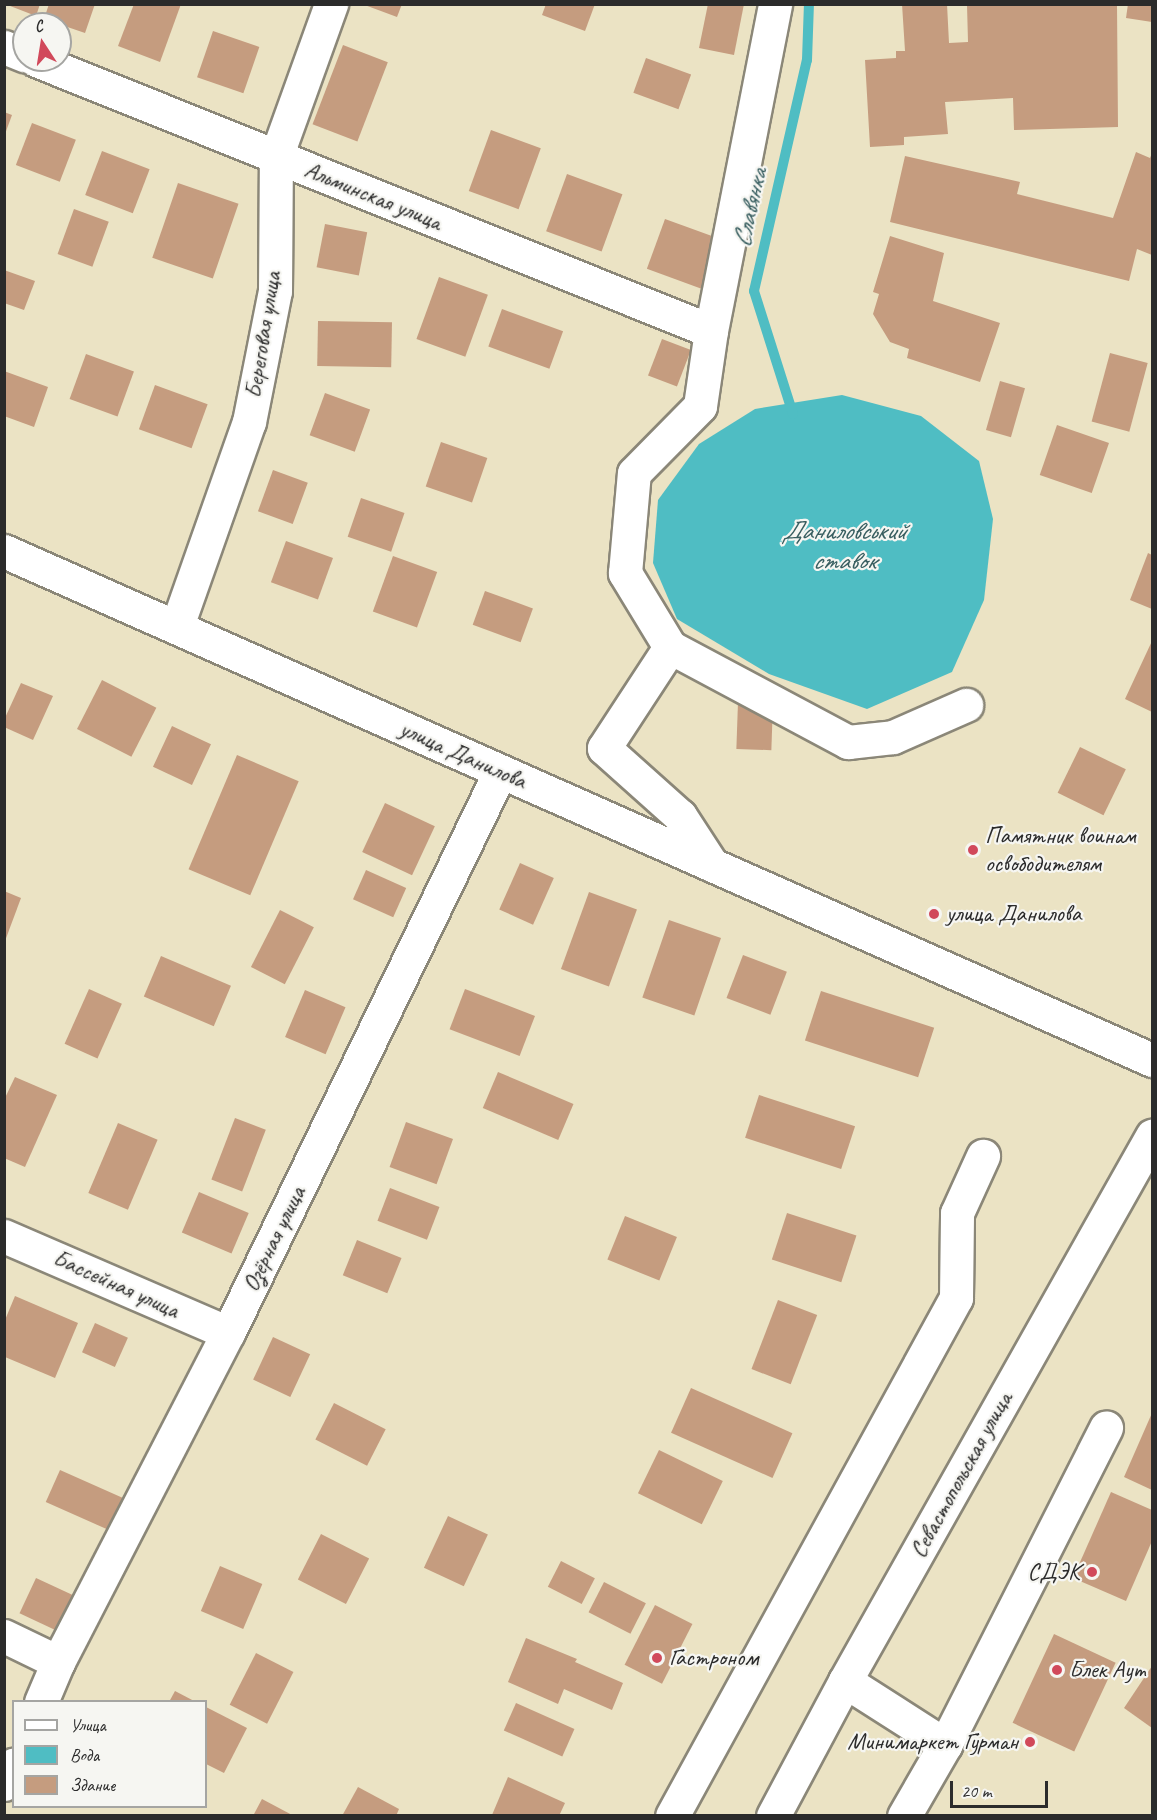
<!DOCTYPE html>
<meta charset="utf-8">
<style>
body{margin:0}
#map{position:relative;width:1157px;height:1820px;overflow:hidden;background:#ebe3c4;font-family:Caveat,sans-serif}
div>[style]{position:absolute}
.water>*{inset:0;background:#4fbdc3}
.stream>*{height:10px;margin:-5px;padding:0 5px;transform-origin:5px;border-radius:5px;background:#4fbdc3}
.building>*{inset:0;background:#c59c7f;transform-origin:0 0}
.roads{filter:drop-shadow(2px 0 #8b8778) drop-shadow(-2px 0 #8b8778) drop-shadow(0 2px #8b8778) drop-shadow(0 -2px #8b8778)}
.minor>*{height:33px;margin:-16.5px;padding:0 16.5px;transform-origin:16.5px;border-radius:16.5px;background:#fff}
.major>*{height:33px;margin:-16.5px;padding:0 16.5px;transform-origin:16.5px;border-radius:16.5px;background:#fff}
.dots>*{width:16px;height:16px;translate:-50% -50%;box-sizing:border-box;border:3px solid #f6f6f2;border-radius:50%}
span{translate:-50% -50%;white-space:nowrap;text-align:center;line-height:1.15;-webkit-text-stroke:4.5px #f6f6f2;paint-order:stroke}
.street-label{font-size:24px;color:#2b2b2b}
.poi-label{font-size:24px;color:#2b2b2b}
.left{translate:0 -50%;text-align:left}
.right{translate:-100% -50%;text-align:right}
.water-label{font-size:26px;color:#385e60;font-style:italic}
.frame{position:absolute;inset:0;border:6px solid #2b2b2b;pointer-events:none}
.legend{position:absolute;left:12px;top:1700px;width:195px;height:108px;box-sizing:border-box;background:#f6f6f2;border:2px solid #a5a5a2;margin:0;padding:8px 10px;list-style:none;font-size:18px;color:#2b2b2b}
.legend li{display:flex;align-items:center;gap:12px;height:30px}
.legend b{width:30px;border:2px solid #a5a5a2}
.north{position:absolute;left:12px;top:12px;width:60px;height:60px;box-sizing:border-box;background:#f6f6f2;border:2px solid #a5a5a2;border-radius:50%;rotate:348deg;font-size:16px;font-weight:700;line-height:24px;text-align:center;color:#2b2b2b}
.north::after{content:'';display:block;margin:auto;width:21px;height:27px;background:#d1495b;clip-path:polygon(50% 0,100% 100%,50% 72%,0 100%)}
.scale{position:absolute;left:950px;top:1781px;width:98px;height:27px;box-sizing:border-box;border:3px solid #2b2b2b;border-top:0;padding-left:8px;font-size:18px;line-height:21px;white-space:nowrap;color:#2b2b2b;-webkit-text-stroke:4px #f6f6f2;paint-order:stroke}
</style>
<div id="map">
<div class="water">
<div style="clip-path:polygon(842px 395px,921px 416px,979px 461px,993px 519px,984px 600px,952px 672px,867px 709px,769px 674px,677px 619px,653px 563px,658px 500px,699px 444px,755px 409px)"></div>
</div>
<div class="stream">
<div style="left:793px;top:414px;width:129px;rotate:-107.6deg"></div>
<div style="left:754px;top:291px;width:237px;rotate:-77.1deg"></div>
<div style="left:807px;top:60px;width:56px;rotate:-88deg"></div>
</div>
<div class="building">
<div style="clip-path:polygon(5px 4px,40px 4px,36px 16px)"></div>
<div style="clip-path:polygon(49px 4px,95px 4px,85px 33px,44px 19px)"></div>
<div style="clip-path:polygon(134px 4px,181px 4px,160px 62px,118px 46px)"></div>
<div style="clip-path:polygon(362px 4px,402px 4px,397px 17px)"></div>
<div style="clip-path:polygon(546px 4px,595px 4px,585px 31px,542px 15px)"></div>
<div style="clip-path:polygon(708px 4px,744px 4px,734px 55px,699px 48px)"></div>
<div style="clip-path:polygon(902px 4px,947px 4px,949px 43px,968px 42px,967px 5px,1117px 5px,1118px 127px,1014px 130px,1013px 98px,945px 102px,948px 134px,904px 137px,904px 145px,870px 147px,865px 60px,896px 58px,896px 51px,905px 51px)"></div>
<div style="clip-path:polygon(1128px 4px,1152px 4px,1152px 22px,1126px 18px)"></div>
<div style="left:213px;top:31px;width:49px;height:49px;rotate:19deg"></div>
<div style="left:343px;top:45px;width:48px;height:85px;rotate:21deg"></div>
<div style="left:646px;top:58px;width:48px;height:37px;rotate:20deg"></div>
<div style="clip-path:polygon(4px 112px,12px 115px,5px 134px,4px 134px)"></div>
<div style="left:32px;top:123px;width:47px;height:45px;rotate:21deg"></div>
<div style="left:491px;top:130px;width:53px;height:65px;rotate:20deg"></div>
<div style="left:102px;top:151px;width:51px;height:47px;rotate:21deg"></div>
<div style="clip-path:polygon(1136px 152px,1150px 158px,1152px 153px,1152px 255px,1137px 249px,1129px 281px,890px 222px,905px 156px,1020px 182px,1017px 194px,1113px 218px)"></div>
<div style="left:567px;top:174px;width:59px;height:61px;rotate:20deg"></div>
<div style="left:178px;top:183px;width:64px;height:79px;rotate:19deg"></div>
<div style="left:74px;top:209px;width:37px;height:48px;rotate:20deg"></div>
<div style="left:665px;top:219px;width:66px;height:53px;rotate:20deg"></div>
<div style="left:325px;top:224px;width:43px;height:44px;rotate:11deg"></div>
<div style="clip-path:polygon(890px 236px,944px 253px,933px 301px,1000px 323px,980px 382px,907px 358px,909px 349px,890px 342px,873px 314px,879px 294px,873px 292px)"></div>
<div style="clip-path:polygon(4px 270px,35px 281px,24px 310px,4px 303px)"></div>
<div style="left:439px;top:277px;width:52px;height:66px;rotate:20deg"></div>
<div style="left:502px;top:309px;width:65px;height:40px;rotate:20deg"></div>
<div style="left:318px;top:321px;width:74px;height:45px;rotate:1deg"></div>
<div style="left:662px;top:339px;width:31px;height:39px;rotate:21deg"></div>
<div style="left:1110px;top:353px;width:39px;height:71px;rotate:15deg"></div>
<div style="left:86px;top:354px;width:51px;height:48px;rotate:20deg"></div>
<div style="clip-path:polygon(4px 371px,48px 387px,34px 427px,4px 416px)"></div>
<div style="left:1000px;top:381px;width:26px;height:51px;rotate:16deg"></div>
<div style="left:155px;top:385px;width:56px;height:47px;rotate:20deg"></div>
<div style="left:325px;top:393px;width:48px;height:45px;rotate:20deg"></div>
<div style="left:1057px;top:425px;width:55px;height:53px;rotate:19deg"></div>
<div style="left:441px;top:442px;width:49px;height:47px;rotate:19deg"></div>
<div style="left:273px;top:470px;width:37px;height:44px;rotate:20deg"></div>
<div style="left:361px;top:498px;width:46px;height:41px;rotate:19deg"></div>
<div style="left:286px;top:541px;width:50px;height:44px;rotate:20deg"></div>
<div style="clip-path:polygon(1148px 553px,1152px 555px,1152px 609px,1130px 600px)"></div>
<div style="left:393px;top:556px;width:47px;height:59px;rotate:20deg"></div>
<div style="left:485px;top:591px;width:51px;height:36px;rotate:20deg"></div>
<div style="clip-path:polygon(1152px 641px,1152px 712px,1125px 699px)"></div>
<div style="left:102px;top:680px;width:61px;height:55px;rotate:27deg"></div>
<div style="clip-path:polygon(21px 683px,53px 696px,33px 740px,4px 727px,4px 720px)"></div>
<div style="left:738px;top:702px;width:35px;height:47px;rotate:2deg"></div>
<div style="left:172px;top:726px;width:43px;height:45px;rotate:25deg"></div>
<div style="left:1080px;top:747px;width:51px;height:51px;rotate:26deg"></div>
<div style="left:237px;top:755px;width:67px;height:124px;rotate:23deg"></div>
<div style="left:385px;top:803px;width:55px;height:54px;rotate:25deg"></div>
<div style="left:520px;top:863px;width:37px;height:51px;rotate:24deg"></div>
<div style="left:366px;top:870px;width:44px;height:32px;rotate:24deg"></div>
<div style="clip-path:polygon(4px 891px,21px 898px,5px 941px,4px 941px)"></div>
<div style="left:589px;top:892px;width:51px;height:82px;rotate:20deg"></div>
<div style="left:280px;top:910px;width:38px;height:64px;rotate:27deg"></div>
<div style="left:669px;top:920px;width:55px;height:82px;rotate:19deg"></div>
<div style="left:743px;top:955px;width:47px;height:46px;rotate:21deg"></div>
<div style="left:161px;top:956px;width:76px;height:44px;rotate:23deg"></div>
<div style="left:89px;top:989px;width:36px;height:60px;rotate:24deg"></div>
<div style="left:465px;top:989px;width:75px;height:43px;rotate:21deg"></div>
<div style="left:305px;top:990px;width:44px;height:51px;rotate:23deg"></div>
<div style="left:821px;top:991px;width:119px;height:52px;rotate:18deg"></div>
<div style="left:498px;top:1072px;width:82px;height:39px;rotate:23deg"></div>
<div style="clip-path:polygon(15px 1077px,57px 1095px,25px 1167px,4px 1158px,4px 1100px)"></div>
<div style="left:759px;top:1095px;width:101px;height:45px;rotate:18deg"></div>
<div style="left:235px;top:1118px;width:33px;height:66px;rotate:21deg"></div>
<div style="left:406px;top:1122px;width:50px;height:48px;rotate:20deg"></div>
<div style="left:118px;top:1123px;width:43px;height:76px;rotate:23deg"></div>
<div style="left:390px;top:1188px;width:53px;height:35px;rotate:21deg"></div>
<div style="left:199px;top:1192px;width:54px;height:44px;rotate:23deg"></div>
<div style="left:787px;top:1213px;width:73px;height:49px;rotate:18deg"></div>
<div style="left:625px;top:1216px;width:56px;height:47px;rotate:22deg"></div>
<div style="left:357px;top:1240px;width:48px;height:38px;rotate:22deg"></div>
<div style="clip-path:polygon(15px 1296px,78px 1323px,55px 1378px,5px 1357px,5px 1320px)"></div>
<div style="left:778px;top:1300px;width:42px;height:74px;rotate:21deg"></div>
<div style="left:95px;top:1323px;width:36px;height:32px;rotate:24deg"></div>
<div style="left:273px;top:1337px;width:41px;height:47px;rotate:25deg"></div>
<div style="left:691px;top:1388px;width:111px;height:49px;rotate:24deg"></div>
<div style="left:334px;top:1403px;width:58px;height:41px;rotate:27deg"></div>
<div style="clip-path:polygon(1152px 1413px,1152px 1490px,1124px 1477px)"></div>
<div style="left:659px;top:1450px;width:71px;height:48px;rotate:26deg"></div>
<div style="left:60px;top:1470px;width:69px;height:35px;rotate:24deg"></div>
<div style="clip-path:polygon(1111px 1492px,1152px 1510px,1152px 1541px,1126px 1601px,1073px 1578px)"></div>
<div style="left:448px;top:1516px;width:44px;height:57px;rotate:25deg"></div>
<div style="left:321px;top:1534px;width:54px;height:51px;rotate:27deg"></div>
<div style="left:561px;top:1561px;width:38px;height:29px;rotate:27deg"></div>
<div style="left:220px;top:1566px;width:46px;height:49px;rotate:23deg"></div>
<div style="left:36px;top:1578px;width:47px;height:39px;rotate:25deg"></div>
<div style="left:604px;top:1582px;width:47px;height:34px;rotate:27deg"></div>
<div style="left:655px;top:1605px;width:42px;height:67px;rotate:27deg"></div>
<div style="left:1054px;top:1634px;width:68px;height:98px;rotate:25deg"></div>
<div style="clip-path:polygon(526px 1638px,577px 1659px,575px 1662px,623px 1683px,612px 1710px,564px 1689px,558px 1704px,508px 1682px)"></div>
<div style="left:256px;top:1653px;width:42px;height:58px;rotate:27deg"></div>
<div style="clip-path:polygon(1152px 1666px,1152px 1728px,1124px 1708px)"></div>
<div style="clip-path:polygon(175px 1691px,196px 1702px,169px 1702px)"></div>
<div style="left:516px;top:1703px;width:64px;height:30px;rotate:24deg"></div>
<div style="clip-path:polygon(206px 1707px,247px 1728px,224px 1773px,206px 1764px)"></div>
<div style="clip-path:polygon(508px 1777px,565px 1803px,559px 1816px,492px 1815px)"></div>
<div style="clip-path:polygon(358px 1787px,399px 1809px,396px 1816px,342px 1816px)"></div>
<div style="clip-path:polygon(262px 1799px,294px 1816px,253px 1816px)"></div>
</div>
<div class="roads">
<div class="minor">
<div style="left:4px;top:47px;width:22px;rotate:22deg"></div>
<div style="left:36px;top:60px;width:727px;rotate:21.87deg"></div>
<div style="left:177px;top:626px;width:216px;rotate:-70.6deg"></div>
<div style="left:249px;top:422px;width:134px;rotate:-78.8deg"></div>
<div style="left:275px;top:291px;width:134px;rotate:-89.6deg"></div>
<div style="left:276px;top:157px;width:163px;rotate:-70.2deg"></div>
<div style="left:670px;top:647px;width:87px;rotate:-121.3deg"></div>
<div style="left:625px;top:573px;width:100px;rotate:-84.9deg"></div>
<div style="left:634px;top:473px;width:94px;rotate:-45.4deg"></div>
<div style="left:700px;top:406px;width:76px;rotate:-81.7deg"></div>
<div style="left:711px;top:331px;width:333px;rotate:-78.9deg"></div>
<div style="left:712px;top:865px;width:59px;rotate:-123.1deg"></div>
<div style="left:680px;top:816px;width:102px;rotate:-138.2deg"></div>
<div style="left:604px;top:748px;width:121px;rotate:-56.8deg"></div>
<div style="left:670px;top:647px;width:202px;rotate:28.1deg"></div>
<div style="left:848px;top:742px;width:45px;rotate:-6.3deg"></div>
<div style="left:893px;top:737px;width:80px;rotate:-23.7deg"></div>
<div style="left:4px;top:1236px;width:244px;rotate:23.4deg"></div>
<div style="left:4px;top:1636px;width:60px;rotate:25.7deg"></div>
<div style="left:845px;top:1681px;width:119px;rotate:32.6deg"></div>
<div style="left:41px;top:1702px;width:43px;rotate:-67deg"></div>
<div style="left:58px;top:1662px;width:370px;rotate:-62.7deg"></div>
<div style="left:228px;top:1333px;width:623px;rotate:-64.13deg"></div>
<div style="left:4px;top:1784px;width:22px;rotate:-63deg"></div>
<div style="left:672px;top:1816px;width:591px;rotate:-61.27deg"></div>
<div style="left:956px;top:1298px;width:85px;rotate:-89.3deg"></div>
<div style="left:957px;top:1213px;width:63px;rotate:-65.5deg"></div>
<div style="left:904px;top:1816px;width:82px;rotate:-60deg"></div>
<div style="left:945px;top:1745px;width:356px;rotate:-63.1deg"></div>
</div>
<div class="major">
<div style="left:4px;top:551px;width:1256px;rotate:23.91deg"></div>
<div style="left:773px;top:1816px;width:153px;rotate:-61.9deg"></div>
<div style="left:845px;top:1681px;width:626px;rotate:-60.61deg"></div>
</div>
</div>
<div class="dots">
<div style="left:973px;top:850px;background:#d1495b"></div>
<div style="left:934px;top:914px;background:#d1495b"></div>
<div style="left:1092px;top:1572px;background:#d1495b"></div>
<div style="left:657px;top:1658px;background:#d1495b"></div>
<div style="left:1057px;top:1670px;background:#d1495b"></div>
<div style="left:1030px;top:1742px;background:#d1495b"></div>
</div>
<div class="street-label">
<span style="left:373px;top:196px;rotate:22deg">Альминская улица</span>
<span style="left:263px;top:335px;rotate:-81deg">Береговая улица</span>
<span style="left:463px;top:755px;rotate:24deg">улица Данилова</span>
<span style="left:274px;top:1239px;rotate:-64deg">Озёрная улица</span>
<span style="left:116px;top:1284px;rotate:24deg">Бассейная улица</span>
<span style="left:961px;top:1475px;rotate:-61deg">Севастопольская улица</span>
</div>
<div class="poi-label">
<span class="left" style="left:985px;top:850px">Памятник воинам<br>освободителям</span>
<span class="left" style="left:946px;top:914px">улица Данилова</span>
<span class="right" style="left:1080px;top:1572px">СДЭК</span>
<span class="left" style="left:669px;top:1658px">Гастроном</span>
<span class="left" style="left:1069px;top:1670px">Блек Аут</span>
<span class="right" style="left:1018px;top:1742px">Минимаркет Гурман</span>
</div>
<div class="water-label">
<span style="left:750px;top:208px;rotate:-77deg">Славянка</span>
<span style="left:844px;top:546px">Даниловський<br>ставок</span>
</div>
<div class="frame"></div>
<ul class="legend">
<li><b style="height:8px;background:#fff"></b>Улица</li>
<li><b style="height:16px;background:#4fbdc3"></b>Вода</li>
<li><b style="height:16px;background:#c59c7f"></b>Здание</li>
</ul>
<div class="north">С</div>
<div class="scale">20 m</div>
</div>
